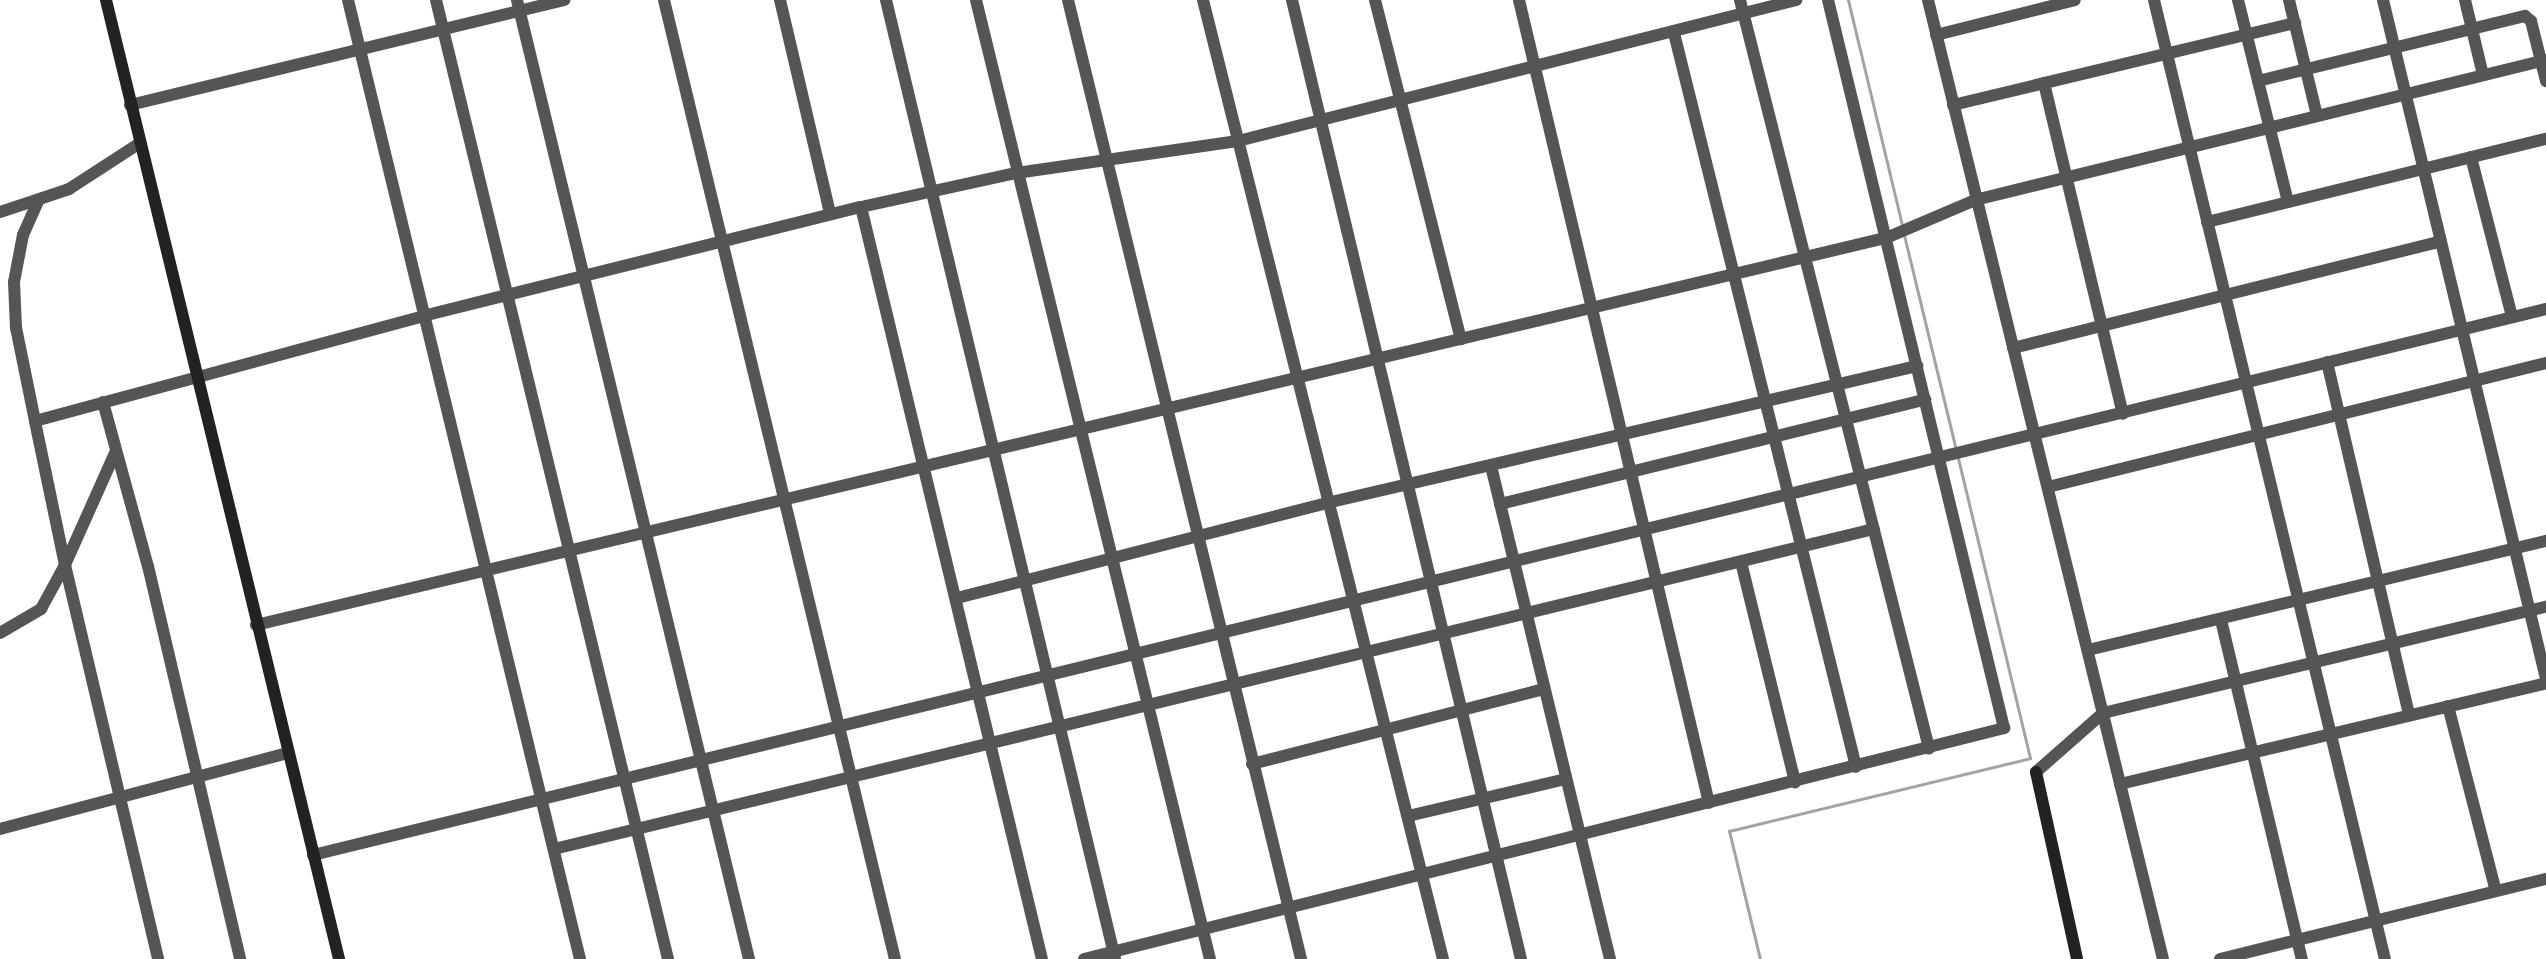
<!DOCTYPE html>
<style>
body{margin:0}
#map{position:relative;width:2546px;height:959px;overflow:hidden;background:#fff;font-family:"Archivo Narrow",sans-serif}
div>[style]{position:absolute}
.stream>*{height:3px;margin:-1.5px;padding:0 1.5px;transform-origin:1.5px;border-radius:1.5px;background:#a3a3a3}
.street>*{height:12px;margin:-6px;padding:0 6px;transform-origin:6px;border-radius:6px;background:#555}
.secondary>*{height:12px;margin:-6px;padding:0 6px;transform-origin:6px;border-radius:6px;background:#222}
span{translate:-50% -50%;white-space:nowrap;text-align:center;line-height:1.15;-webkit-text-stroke:6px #fff;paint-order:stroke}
</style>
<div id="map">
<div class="stream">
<div style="left:1848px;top:0;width:236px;rotate:76.5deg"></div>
<div style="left:1904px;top:235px;width:221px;rotate:76.4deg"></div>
<div style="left:1760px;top:959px;width:132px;rotate:-103.6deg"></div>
<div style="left:1729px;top:831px;width:310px;rotate:-13.6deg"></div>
<div style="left:2030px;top:758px;width:309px;rotate:-103.5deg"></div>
</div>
<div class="street">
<div style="left:348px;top:0;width:987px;rotate:76.4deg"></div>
<div style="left:436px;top:0;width:987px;rotate:76.4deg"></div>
<div style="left:517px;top:0;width:987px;rotate:76.4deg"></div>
<div style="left:664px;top:0;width:986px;rotate:76.46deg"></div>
<div style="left:780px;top:0;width:220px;rotate:76.8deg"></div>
<div style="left:886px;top:0;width:985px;rotate:76.56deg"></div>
<div style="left:976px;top:0;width:987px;rotate:76.29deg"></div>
<div style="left:1068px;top:0;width:987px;rotate:76.34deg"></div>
<div style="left:1203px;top:0;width:989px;rotate:75.95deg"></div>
<div style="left:1292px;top:0;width:986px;rotate:76.57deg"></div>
<div style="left:1375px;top:0;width:350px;rotate:75.8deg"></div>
<div style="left:1519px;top:0;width:825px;rotate:76.69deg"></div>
<div style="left:1740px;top:0;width:772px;rotate:75.82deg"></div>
<div style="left:1928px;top:0;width:987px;rotate:76.23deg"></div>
<div style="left:2154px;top:0;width:986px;rotate:76.46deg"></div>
<div style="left:2238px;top:0;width:208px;rotate:76.1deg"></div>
<div style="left:2289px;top:0;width:119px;rotate:76.4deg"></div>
<div style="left:2383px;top:0;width:698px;rotate:76.5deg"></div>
<div style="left:2465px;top:0;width:77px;rotate:76.5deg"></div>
<div style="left:1674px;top:33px;width:756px;rotate:76.07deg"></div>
<div style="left:1936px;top:35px;width:143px;rotate:-14.1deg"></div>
<div style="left:2258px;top:81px;width:275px;rotate:-13.7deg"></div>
<div style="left:2525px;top:16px;width:8px;rotate:40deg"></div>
<div style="left:2531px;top:21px;width:62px;rotate:76deg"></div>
<div style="left:2044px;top:83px;width:340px;rotate:76.6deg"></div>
<div style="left:130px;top:105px;width:447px;rotate:-13.6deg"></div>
<div style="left:1953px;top:105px;width:352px;rotate:-13.5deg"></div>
<div style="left:2471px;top:157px;width:165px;rotate:75.6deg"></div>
<div style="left:861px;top:207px;width:773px;rotate:76.47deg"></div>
<div style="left:0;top:212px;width:73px;rotate:-18.4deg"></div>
<div style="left:69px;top:189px;width:85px;rotate:-32.9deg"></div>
<div style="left:2207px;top:222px;width:349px;rotate:-13.8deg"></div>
<div style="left:2013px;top:348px;width:441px;rotate:-14deg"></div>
<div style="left:2327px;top:362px;width:362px;rotate:76.9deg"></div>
<div style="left:103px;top:402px;width:170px;rotate:74.7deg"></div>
<div style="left:148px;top:566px;width:404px;rotate:76.8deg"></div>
<div style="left:35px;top:421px;width:95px;rotate:-101.5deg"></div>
<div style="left:16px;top:328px;width:46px;rotate:-92.5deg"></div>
<div style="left:14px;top:282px;width:48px;rotate:-79.2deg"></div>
<div style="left:23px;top:235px;width:37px;rotate:-66deg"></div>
<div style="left:115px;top:453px;width:123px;rotate:114.1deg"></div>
<div style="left:65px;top:565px;width:405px;rotate:76.7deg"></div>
<div style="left:1491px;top:466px;width:507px;rotate:76.43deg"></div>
<div style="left:2048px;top:487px;width:513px;rotate:-13.98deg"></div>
<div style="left:1500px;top:504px;width:438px;rotate:-13.8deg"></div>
<div style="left:1741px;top:562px;width:227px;rotate:76.2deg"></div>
<div style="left:957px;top:598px;width:386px;rotate:-14.4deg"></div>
<div style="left:1331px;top:502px;width:602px;rotate:-13.07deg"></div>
<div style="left:2221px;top:620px;width:349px;rotate:76.6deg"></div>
<div style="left:256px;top:625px;width:1675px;rotate:-13.36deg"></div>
<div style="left:1886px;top:238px;width:97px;rotate:-23.1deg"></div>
<div style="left:1975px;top:200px;width:588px;rotate:-13.78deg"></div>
<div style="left:0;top:633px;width:48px;rotate:-30.3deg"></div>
<div style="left:41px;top:609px;width:50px;rotate:-61.4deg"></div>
<div style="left:65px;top:565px;width:147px;rotate:-101.8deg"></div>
<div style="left:35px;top:421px;width:402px;rotate:-15.1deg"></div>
<div style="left:423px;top:316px;width:451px;rotate:-14deg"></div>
<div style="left:861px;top:207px;width:159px;rotate:-12.4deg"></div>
<div style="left:1016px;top:173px;width:224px;rotate:-8.2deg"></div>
<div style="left:1238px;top:141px;width:576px;rotate:-14.18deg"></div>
<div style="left:2088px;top:650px;width:471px;rotate:-13.4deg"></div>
<div style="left:2448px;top:706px;width:191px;rotate:75.5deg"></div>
<div style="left:1252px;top:764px;width:301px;rotate:-14.4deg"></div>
<div style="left:2036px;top:772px;width:89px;rotate:-41.4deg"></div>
<div style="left:2103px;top:713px;width:456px;rotate:-13.5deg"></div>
<div style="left:2120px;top:784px;width:438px;rotate:-13.3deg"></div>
<div style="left:1408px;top:816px;width:162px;rotate:-13.2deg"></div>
<div style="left:0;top:829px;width:297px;rotate:-14.8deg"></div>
<div style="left:554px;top:849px;width:1358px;rotate:-13.63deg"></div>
<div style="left:313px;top:855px;width:2299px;rotate:-13.74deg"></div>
<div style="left:1084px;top:959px;width:949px;rotate:-14.09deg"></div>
<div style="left:2004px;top:728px;width:749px;rotate:-103.59deg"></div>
<div style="left:2220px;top:959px;width:336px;rotate:-13.8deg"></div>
</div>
<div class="secondary">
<div style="left:106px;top:0;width:987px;rotate:76.34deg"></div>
<div style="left:2036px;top:772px;width:191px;rotate:77.6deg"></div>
</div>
</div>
